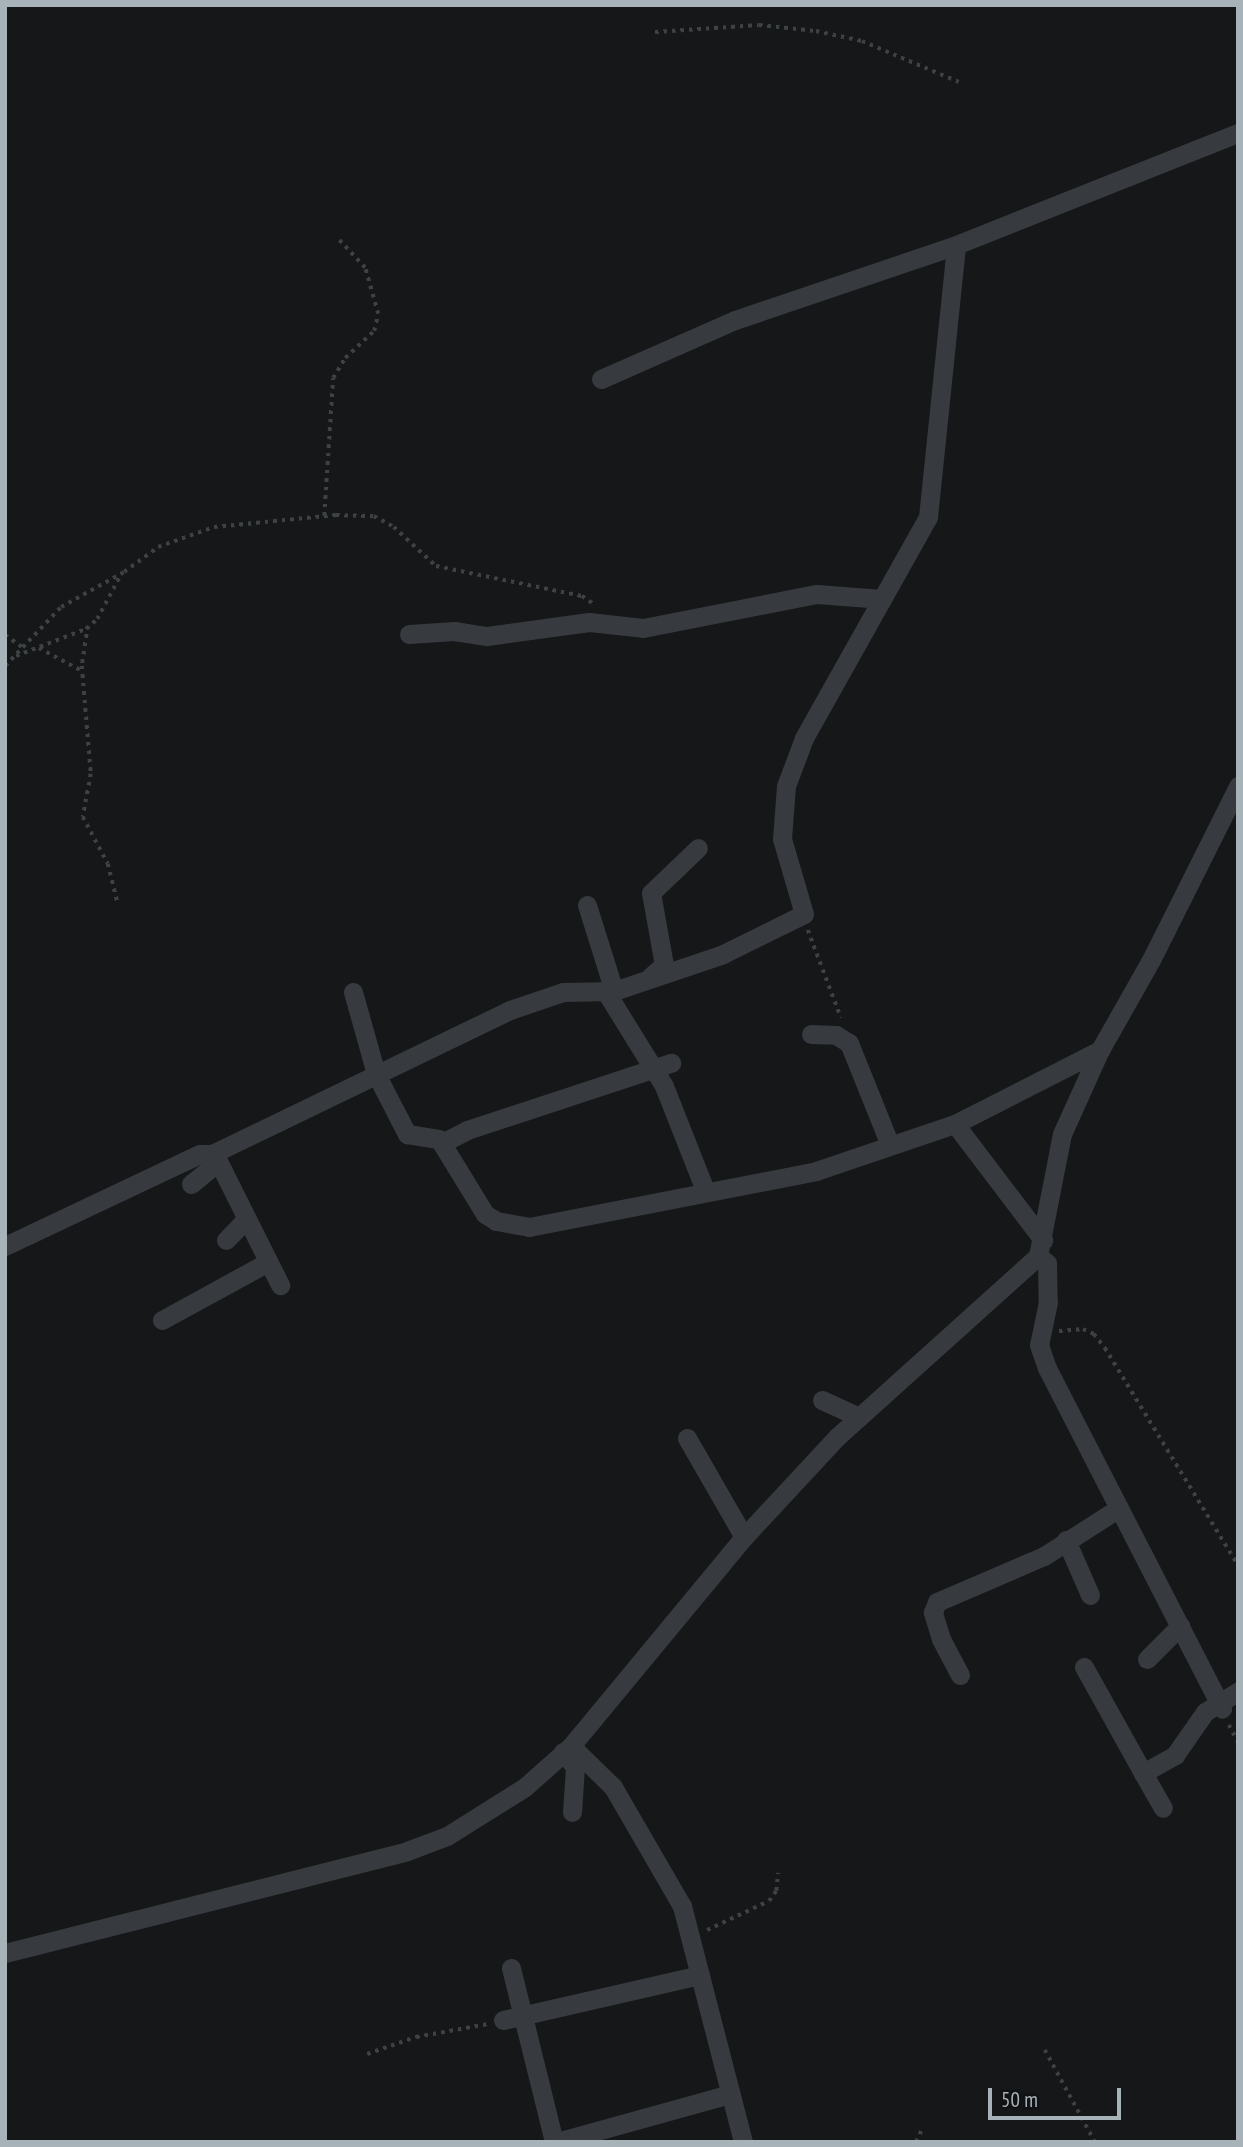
<!DOCTYPE html>
<style>
body{margin:0}
#map{position:relative;width:1243px;height:2147px;overflow:hidden;background:#161719;font-family:"PT Sans Narrow",sans-serif}
div>[style]{position:absolute}
.path>*{height:3.5px;margin-top:-1.75px;transform-origin:0;background:repeating-linear-gradient(90deg,#3d4245 0 3.5px,transparent 0 8.5px)}
.street>*{height:19px;margin:-9.5px;padding:0 9.5px;transform-origin:9.5px;border-radius:9.5px;background:#373a3e}
span{translate:-50% -50%;white-space:nowrap;text-align:center;line-height:1.15;-webkit-text-stroke:6px #111214;paint-order:stroke}
.frame{position:absolute;inset:0;border:7px solid #a8b2b9;pointer-events:none}
.scale{position:absolute;left:988px;top:2088px;width:133px;height:32px;box-sizing:border-box;border:4px solid #a8b2b9;border-top:0;padding-left:9px;font-size:21px;line-height:24px;white-space:nowrap;color:#a8b2b9;-webkit-text-stroke:5px #111214;paint-order:stroke}
</style>
<div id="map">
<div class="path">
<div style="left:655px;top:32px;width:104px;rotate:-3.9deg"></div>
<div style="left:759px;top:25px;width:57px;rotate:6deg"></div>
<div style="left:816px;top:31px;width:47px;rotate:12.3deg"></div>
<div style="left:862px;top:41px;width:105px;rotate:22.9deg"></div>
<div style="left:324px;top:516px;width:138px;rotate:-86.3deg"></div>
<div style="left:333px;top:378px;width:23px;rotate:-59deg"></div>
<div style="left:345px;top:358px;width:40px;rotate:-43deg"></div>
<div style="left:374px;top:331px;width:17px;rotate:-77deg"></div>
<div style="left:378px;top:314px;width:48px;rotate:-105.8deg"></div>
<div style="left:365px;top:268px;width:41px;rotate:-133deg"></div>
<div style="left:88px;top:626px;width:40px;rotate:98.5deg"></div>
<div style="left:82px;top:666px;width:108px;rotate:85.2deg"></div>
<div style="left:91px;top:774px;width:44px;rotate:100.5deg"></div>
<div style="left:83px;top:817px;width:53px;rotate:62deg"></div>
<div style="left:108px;top:864px;width:38px;rotate:76deg"></div>
<div style="left:5px;top:635px;width:21px;rotate:35deg"></div>
<div style="left:39px;top:648px;width:49px;rotate:28.1deg"></div>
<div style="left:16px;top:656px;width:75px;rotate:-21.1deg"></div>
<div style="left:86px;top:629px;width:15px;rotate:-42deg"></div>
<div style="left:97px;top:619px;width:51px;rotate:-61.9deg"></div>
<div style="left:5px;top:666px;width:81px;rotate:-46.5deg"></div>
<div style="left:61px;top:607px;width:72px;rotate:-29.1deg"></div>
<div style="left:124px;top:572px;width:42px;rotate:-36.3deg"></div>
<div style="left:158px;top:547px;width:59px;rotate:-19.7deg"></div>
<div style="left:214px;top:527px;width:123px;rotate:-5.6deg"></div>
<div style="left:336px;top:515px;width:38px;rotate:2deg"></div>
<div style="left:374px;top:516px;width:23px;rotate:29deg"></div>
<div style="left:394px;top:527px;width:57px;rotate:42.9deg"></div>
<div style="left:436px;top:566px;width:149px;rotate:11.6deg"></div>
<div style="left:582px;top:596px;width:14px;rotate:34deg"></div>
<div style="left:808px;top:930px;width:94px;rotate:69.4deg"></div>
<div style="left:1059px;top:1331px;width:24px;rotate:-5deg"></div>
<div style="left:1083px;top:1329px;width:12px;rotate:24deg"></div>
<div style="left:1094px;top:1334px;width:18px;rotate:52deg"></div>
<div style="left:1105px;top:1348px;width:255px;rotate:58.5deg"></div>
<div style="left:1229px;top:1725px;width:19px;rotate:62deg"></div>
<div style="left:707px;top:1930px;width:68px;rotate:-25.1deg"></div>
<div style="left:769px;top:1901px;width:12px;rotate:-55deg"></div>
<div style="left:776px;top:1891px;width:18px;rotate:-84deg"></div>
<div style="left:1045px;top:2050px;width:105px;rotate:61.5deg"></div>
<div style="left:367px;top:2054px;width:52px;rotate:-19.1deg"></div>
<div style="left:416px;top:2037px;width:73px;rotate:-10.2deg"></div>
<div style="left:916px;top:2142px;width:14px;rotate:-65deg"></div>
</div>
<div class="street">
<div style="left:601px;top:379px;width:146px;rotate:-23.8deg"></div>
<div style="left:735px;top:320px;width:233px;rotate:-18.7deg"></div>
<div style="left:956px;top:245px;width:303px;rotate:-21.7deg"></div>
<div style="left:409px;top:634px;width:45px;rotate:-3.8deg"></div>
<div style="left:454px;top:631px;width:33px;rotate:9deg"></div>
<div style="left:487px;top:636px;width:103px;rotate:-7.8deg"></div>
<div style="left:589px;top:622px;width:54px;rotate:6.3deg"></div>
<div style="left:643px;top:628px;width:177px;rotate:-11.1deg"></div>
<div style="left:817px;top:594px;width:65px;rotate:4.4deg"></div>
<div style="left:587px;top:905px;width:90px;rotate:72.6deg"></div>
<div style="left:651px;top:976px;width:17px;rotate:-40deg"></div>
<div style="left:664px;top:965px;width:73px;rotate:-100.2deg"></div>
<div style="left:651px;top:893px;width:65px;rotate:-43.8deg"></div>
<div style="left:353px;top:992px;width:85px;rotate:74.3deg"></div>
<div style="left:376px;top:1074px;width:68px;rotate:62.7deg"></div>
<div style="left:407px;top:1134px;width:32px;rotate:9deg"></div>
<div style="left:439px;top:1139px;width:88px;rotate:58.5deg"></div>
<div style="left:485px;top:1214px;width:13px;rotate:32deg"></div>
<div style="left:496px;top:1221px;width:34px;rotate:10deg"></div>
<div style="left:529px;top:1227px;width:292px;rotate:-11deg"></div>
<div style="left:816px;top:1171px;width:147px;rotate:-18.7deg"></div>
<div style="left:955px;top:1124px;width:163px;rotate:-27deg"></div>
<div style="left:606px;top:992px;width:110px;rotate:58.3deg"></div>
<div style="left:664px;top:1086px;width:112px;rotate:68.5deg"></div>
<div style="left:811px;top:1034px;width:25px;rotate:2deg"></div>
<div style="left:836px;top:1035px;width:15px;rotate:32deg"></div>
<div style="left:849px;top:1043px;width:110px;rotate:68.1deg"></div>
<div style="left:955px;top:1124px;width:146px;rotate:52.8deg"></div>
<div style="left:442px;top:1143px;width:28px;rotate:-27deg"></div>
<div style="left:467px;top:1130px;width:215px;rotate:-18.2deg"></div>
<div style="left:214px;top:1153px;width:148px;rotate:63.4deg"></div>
<div style="left:191px;top:1184px;width:35px;rotate:-39deg"></div>
<div style="left:226px;top:1240px;width:29px;rotate:-46deg"></div>
<div style="left:5px;top:1246px;width:216px;rotate:-25.3deg"></div>
<div style="left:200px;top:1154px;width:12px"></div>
<div style="left:212px;top:1154px;width:331px;rotate:-25.8deg"></div>
<div style="left:510px;top:1010px;width:56px;rotate:-18.8deg"></div>
<div style="left:563px;top:992px;width:51px;rotate:-1.1deg"></div>
<div style="left:614px;top:991px;width:115px;rotate:-18.7deg"></div>
<div style="left:723px;top:954px;width:90px;rotate:-26.3deg"></div>
<div style="left:804px;top:914px;width:78px;rotate:-106.3deg"></div>
<div style="left:782px;top:839px;width:53px;rotate:-85.7deg"></div>
<div style="left:786px;top:786px;width:51px;rotate:-69.4deg"></div>
<div style="left:804px;top:738px;width:253px;rotate:-60.7deg"></div>
<div style="left:928px;top:517px;width:273px;rotate:-84.1deg"></div>
<div style="left:1038px;top:1256px;width:11px;rotate:38deg"></div>
<div style="left:1047px;top:1263px;width:39px;rotate:89deg"></div>
<div style="left:1048px;top:1302px;width:44px;rotate:101.8deg"></div>
<div style="left:1039px;top:1345px;width:24px;rotate:71deg"></div>
<div style="left:1047px;top:1368px;width:383px;rotate:62.8deg"></div>
<div style="left:162px;top:1320px;width:121px;rotate:-28.7deg"></div>
<div style="left:822px;top:1400px;width:41px;rotate:24.7deg"></div>
<div style="left:687px;top:1438px;width:114px;rotate:60.1deg"></div>
<div style="left:1066px;top:1540px;width:60px;rotate:66.4deg"></div>
<div style="left:1147px;top:1659px;width:47px;rotate:-45deg"></div>
<div style="left:1084px;top:1667px;width:121px;rotate:60.9deg"></div>
<div style="left:1143px;top:1773px;width:37px;rotate:-29deg"></div>
<div style="left:1175px;top:1755px;width:52px;rotate:-55.1deg"></div>
<div style="left:1205px;top:1712px;width:39px;rotate:-32deg"></div>
<div style="left:960px;top:1675px;width:41px;rotate:-117.8deg"></div>
<div style="left:941px;top:1639px;width:28px;rotate:-107deg"></div>
<div style="left:933px;top:1612px;width:11px;rotate:-68deg"></div>
<div style="left:937px;top:1602px;width:116px;rotate:-23.3deg"></div>
<div style="left:1044px;top:1556px;width:89px;rotate:-32.6deg"></div>
<div style="left:571px;top:1746px;width:59px;rotate:44.3deg"></div>
<div style="left:613px;top:1787px;width:138px;rotate:59.9deg"></div>
<div style="left:682px;top:1906px;width:244px;rotate:75.5deg"></div>
<div style="left:563px;top:1752px;width:19px;rotate:51deg"></div>
<div style="left:575px;top:1767px;width:45px;rotate:93.8deg"></div>
<div style="left:1143px;top:1773px;width:40px;rotate:60.3deg"></div>
<div style="left:5px;top:1953px;width:415px;rotate:-14.2deg"></div>
<div style="left:407px;top:1851px;width:43px;rotate:-20.6deg"></div>
<div style="left:447px;top:1836px;width:92px;rotate:-32.1deg"></div>
<div style="left:525px;top:1787px;width:62px;rotate:-41.7deg"></div>
<div style="left:571px;top:1746px;width:271px;rotate:-50.4deg"></div>
<div style="left:744px;top:1537px;width:137px;rotate:-47.1deg"></div>
<div style="left:837px;top:1437px;width:270px;rotate:-42deg"></div>
<div style="left:1038px;top:1256px;width:124px;rotate:-78.9deg"></div>
<div style="left:1062px;top:1134px;width:92px;rotate:-65.7deg"></div>
<div style="left:1100px;top:1050px;width:103px;rotate:-60.5deg"></div>
<div style="left:1151px;top:960px;width:195px;rotate:-63.4deg"></div>
<div style="left:511px;top:1968px;width:179px;rotate:76.1deg"></div>
<div style="left:503px;top:2020px;width:202px;rotate:-12.9deg"></div>
<div style="left:557px;top:2142px;width:180px;rotate:-15.5deg"></div>
</div>
<div class="frame"></div>
<div class="scale">50 m</div>
</div>
